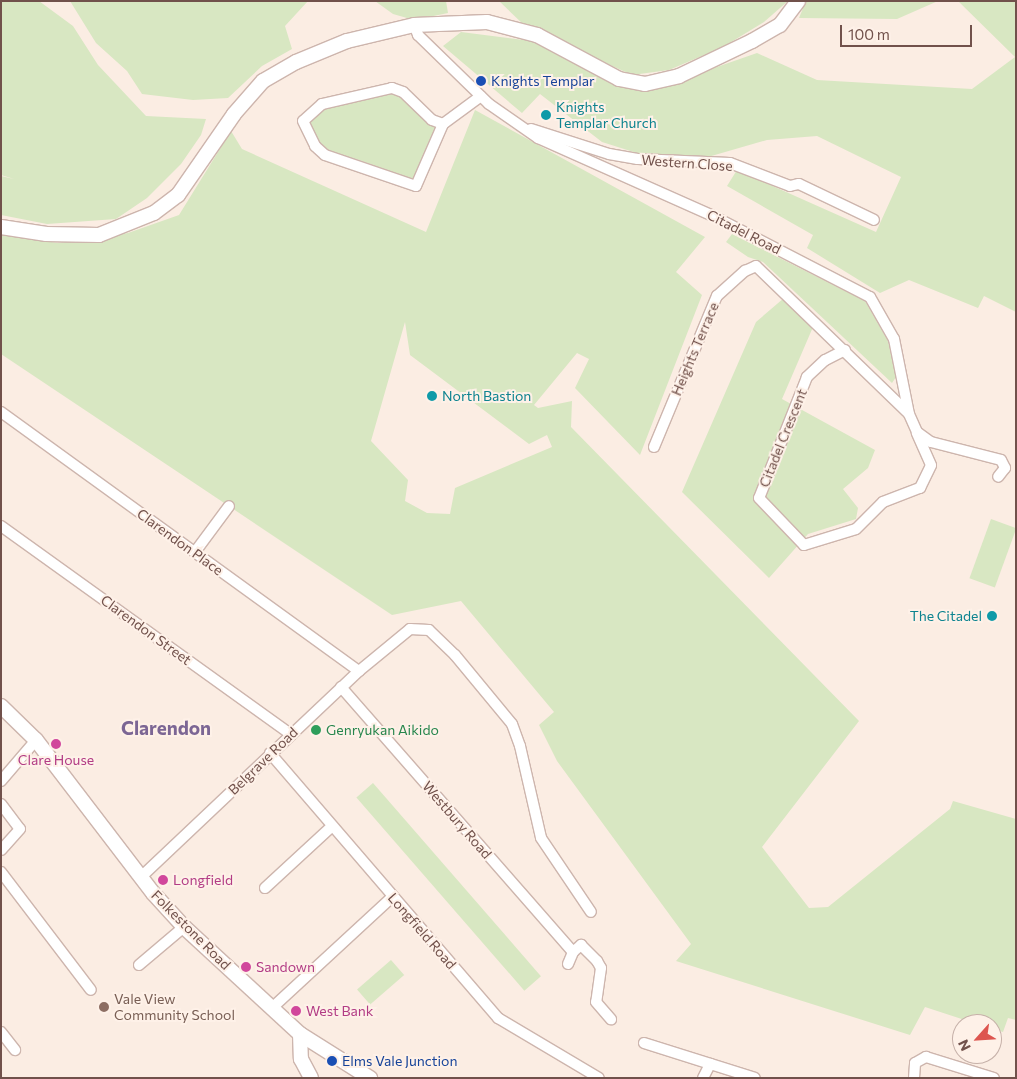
<!DOCTYPE html>
<style>
body{margin:0}
#map{position:relative;width:1017px;height:1079px;overflow:hidden;background:#fbede3;font-family:Commissioner,sans-serif}
div>[style]{position:absolute}
.green>*{inset:0;background:#d8e7c2;transform-origin:0 0}
.roads{filter:drop-shadow(1px 0 #cdb5ad) drop-shadow(-1px 0 #cdb5ad) drop-shadow(0 1px #cdb5ad) drop-shadow(0 -1px #cdb5ad)}
.street>*{height:10px;margin:-5px;padding:0 5px;transform-origin:5px;border-radius:5px;background:#fff}
.secondary>*{height:14px;margin:-7px;padding:0 7px;transform-origin:7px;border-radius:7px;background:#fff}
.dots>*{width:14px;height:14px;translate:-50% -50%;box-sizing:border-box;border:2px solid #fef1e8;border-radius:50%}
span{translate:-50% -50%;white-space:nowrap;text-align:center;line-height:1.15;-webkit-text-stroke:4px #fef1e8;paint-order:stroke}
.transit-label{font-size:14px;color:#164399}
.left{translate:0 -50%;text-align:left}
.culture-label{font-size:14px;color:#0d838f}
.right{translate:-100% -50%;text-align:right}
.street-label{font-size:14px;color:#71514b}
.leisure-label{font-size:14px;color:#27864d}
.hotel-label{font-size:14px;color:#b23c85}
.education-label{font-size:14px;color:#785e54}
.district-label{font-size:19px;color:#7c6694;font-weight:700}
.frame{position:absolute;inset:0;border:2px solid #71514b;pointer-events:none}
.north{position:absolute;left:952px;top:1014px;width:50px;height:50px;box-sizing:border-box;background:#fef1e8;border:1px solid #c6b1a9;border-radius:50%;rotate:244deg;font-size:14px;font-weight:700;line-height:20px;text-align:center;color:#71514b}
.north::after{content:'';display:block;margin:auto;width:18px;height:22px;background:#dd554f;clip-path:polygon(50% 0,100% 100%,50% 72%,0 100%)}
.scale{position:absolute;left:840px;top:25px;width:132px;height:22px;box-sizing:border-box;border:2px solid #71514b;border-top:0;padding-left:6px;font-size:15px;line-height:18px;white-space:nowrap;color:#71514b;-webkit-text-stroke:4px #fef1e8;paint-order:stroke}
</style>
<div id="map">
<div class="green">
<div style="clip-path:polygon(1px 1px,39px 1px,73px 26px,98px 65px,146px 116px,206px 119px,201px 135px,181px 164px,147px 198px,116px 219px,47px 224px,1px 215px,1px 176px,14px 179px,1px 175px)"></div>
<div style="clip-path:polygon(70px 1px,308px 1px,285px 26px,292px 49px,262px 66px,228px 98px,193px 100px,142px 94px,127px 71px,96px 43px)"></div>
<div style="clip-path:polygon(375px 1px,446px 1px,448px 13px,414px 20px,393px 14px)"></div>
<div style="clip-path:polygon(499px 1px,788px 1px,764px 22px,723px 47px,669px 70px,632px 75px,525px 26px)"></div>
<div style="clip-path:polygon(806px 1px,938px 1px,897px 19px,799px 18px)"></div>
<div style="clip-path:polygon(958px 1px,1016px 1px,1016px 312px,984px 296px,978px 308px,909px 280px,880px 293px,807px 248px,813px 235px,727px 186px,737px 170px,876px 232px,901px 177px,817px 136px,767px 140px,701px 159px,643px 155px,602px 142px,540px 94px,522px 113px,443px 46px,461px 32px,532px 41px,612px 84px,645px 92px,757px 53px,817px 80px,972px 89px,1015px 57px)"></div>
<div style="clip-path:polygon(392px 89px,439px 124px,414px 181px,399px 179px,398px 174px,356px 159px,350px 160px,326px 151px,318px 145px,308px 122px,324px 108px,339px 101px,344px 104px,384px 95px)"></div>
<div style="clip-path:polygon(evenodd,475px 110px,705px 237px,676px 272px,702px 295px,640px 455px,575px 388px,589px 359px,577px 353px,534px 405px,538px 408px,572px 401px,571px 427px,859px 721px,762px 847px,809px 908px,828px 907px,950px 809px,953px 801px,1016px 819px,1016px 1020px,1008px 1018px,1003px 1032px,992px 1029px,992px 1024px,977px 1024px,925px 1007px,910px 1035px,676px 961px,691px 944px,557px 761px,539px 725px,554px 712px,461px 601px,392px 615px,1px 354px,1px 234px,58px 243px,128px 233px,179px 215px,231px 131px,242px 149px,426px 232px,475px 110px,405px 322px,410px 355px,529px 444px,547px 435px,552px 447px,455px 488px,450px 514px,427px 513px,405px 501px,408px 480px,371px 441px,405px 322px)"></div>
<div style="clip-path:polygon(732px 234px,865px 301px,888px 341px,896px 377px,892px 383px,763px 262px,748px 257px,726px 242px)"></div>
<div style="clip-path:polygon(784px 298px,813px 327px,782px 399px,875px 450px,868px 468px,843px 489px,858px 508px,856px 519px,808px 534px,769px 578px,682px 492px,756px 322px)"></div>
<div style="left:991px;top:519px;width:27px;height:63px;rotate:20deg"></div>
<div style="left:373px;top:783px;width:256px;height:22px;rotate:49deg"></div>
<div style="left:391px;top:960px;width:20px;height:45px;rotate:49deg"></div>
</div>
<div class="roads">
<div class="street">
<div style="left:414px;top:25px;width:11px;rotate:68deg"></div>
<div style="left:418px;top:35px;width:99px;rotate:44.2deg"></div>
<div style="left:489px;top:104px;width:60px;rotate:34.8deg"></div>
<div style="left:538px;top:138px;width:189px;rotate:24deg"></div>
<div style="left:711px;top:215px;width:179px;rotate:27.3deg"></div>
<div style="left:870px;top:297px;width:48px;rotate:60.3deg"></div>
<div style="left:894px;top:339px;width:76px;rotate:78.7deg"></div>
<div style="left:909px;top:414px;width:20px;rotate:66deg"></div>
<div style="left:917px;top:432px;width:17px;rotate:36deg"></div>
<div style="left:931px;top:442px;width:72px;rotate:14.4deg"></div>
<div style="left:1001px;top:460px;width:9px;rotate:63deg"></div>
<div style="left:1005px;top:468px;width:11px;rotate:128deg"></div>
<div style="left:443px;top:124px;width:12px;rotate:-160deg"></div>
<div style="left:432px;top:120px;width:40px;rotate:-136deg"></div>
<div style="left:403px;top:92px;width:12px;rotate:-160deg"></div>
<div style="left:392px;top:88px;width:72px;rotate:167.1deg"></div>
<div style="left:322px;top:104px;width:25px;rotate:138deg"></div>
<div style="left:303px;top:121px;width:28px;rotate:64deg"></div>
<div style="left:315px;top:146px;width:13px;rotate:42deg"></div>
<div style="left:325px;top:155px;width:96px;rotate:18.8deg"></div>
<div style="left:416px;top:186px;width:68px;rotate:-66.5deg"></div>
<div style="left:443px;top:124px;width:47px;rotate:-36.4deg"></div>
<div style="left:531px;top:129px;width:82px;rotate:17.8deg"></div>
<div style="left:609px;top:154px;width:29px;rotate:10deg"></div>
<div style="left:638px;top:159px;width:92px;rotate:2.5deg"></div>
<div style="left:730px;top:163px;width:64px;rotate:21deg"></div>
<div style="left:790px;top:186px;width:9px;rotate:-13deg"></div>
<div style="left:799px;top:184px;width:83px;rotate:25.6deg"></div>
<div style="left:845px;top:350px;width:22px;rotate:153deg"></div>
<div style="left:825px;top:360px;width:25px;rotate:137deg"></div>
<div style="left:807px;top:377px;width:130px;rotate:111.6deg"></div>
<div style="left:759px;top:498px;width:65px;rotate:46.2deg"></div>
<div style="left:804px;top:545px;width:54px;rotate:-17.1deg"></div>
<div style="left:856px;top:529px;width:38px;rotate:-45deg"></div>
<div style="left:883px;top:502px;width:40px;rotate:-21deg"></div>
<div style="left:920px;top:488px;width:25px;rotate:-64deg"></div>
<div style="left:931px;top:465px;width:35px;rotate:-114deg"></div>
<div style="left:1px;top:412px;width:442px;rotate:35.9deg"></div>
<div style="left:654px;top:447px;width:164px;rotate:-67.4deg"></div>
<div style="left:717px;top:296px;width:38px;rotate:-42deg"></div>
<div style="left:745px;top:271px;width:12px;rotate:-24deg"></div>
<div style="left:756px;top:266px;width:211px;rotate:44deg"></div>
<div style="left:1px;top:526px;width:356px;rotate:35.7deg"></div>
<div style="left:195px;top:552px;width:57px;rotate:-53.5deg"></div>
<div style="left:341px;top:687px;width:352px;rotate:48.8deg"></div>
<div style="left:270px;top:753px;width:350px;rotate:49.3deg"></div>
<div style="left:498px;top:1018px;width:117px;rotate:30.7deg"></div>
<div style="left:1px;top:781px;width:54px;rotate:-49.5deg"></div>
<div style="left:1px;top:804px;width:31px;rotate:53deg"></div>
<div style="left:20px;top:829px;width:28px;rotate:132deg"></div>
<div style="left:1px;top:872px;width:148px;rotate:52.7deg"></div>
<div style="left:141px;top:877px;width:300px;rotate:-43.4deg"></div>
<div style="left:359px;top:671px;width:66px;rotate:-39.5deg"></div>
<div style="left:410px;top:629px;width:19px;rotate:3deg"></div>
<div style="left:429px;top:630px;width:36px;rotate:44deg"></div>
<div style="left:455px;top:655px;width:89px;rotate:50.4deg"></div>
<div style="left:512px;top:724px;width:23px;rotate:70deg"></div>
<div style="left:520px;top:746px;width:94px;rotate:77.1deg"></div>
<div style="left:541px;top:838px;width:89px;rotate:56deg"></div>
<div style="left:265px;top:888px;width:90px;rotate:-42.7deg"></div>
<div style="left:568px;top:964px;width:13px;rotate:-67deg"></div>
<div style="left:573px;top:952px;width:11px;rotate:-41deg"></div>
<div style="left:581px;top:945px;width:23px;rotate:45deg"></div>
<div style="left:597px;top:961px;width:8px;rotate:60deg"></div>
<div style="left:601px;top:968px;width:34px;rotate:98deg"></div>
<div style="left:596px;top:1002px;width:23px;rotate:49deg"></div>
<div style="left:139px;top:965px;width:59px;rotate:-40.2deg"></div>
<div style="left:273px;top:1007px;width:162px;rotate:-42.7deg"></div>
<div style="left:1px;top:1032px;width:23px;rotate:52deg"></div>
<div style="left:644px;top:1043px;width:116px;rotate:17.5deg"></div>
<div style="left:703px;top:1078px;width:16px;rotate:-63deg"></div>
<div style="left:914px;top:1078px;width:15px;rotate:-86deg"></div>
<div style="left:915px;top:1063px;width:13px;rotate:-29deg"></div>
<div style="left:926px;top:1057px;width:71px;rotate:17.2deg"></div>
</div>
<div class="secondary">
<div style="left:1px;top:227px;width:46px;rotate:8.8deg"></div>
<div style="left:46px;top:234px;width:53px;rotate:1.1deg"></div>
<div style="left:99px;top:235px;width:59px;rotate:-21.8deg"></div>
<div style="left:154px;top:213px;width:30px;rotate:-37deg"></div>
<div style="left:178px;top:195px;width:98px;rotate:-55.3deg"></div>
<div style="left:234px;top:114px;width:44px;rotate:-48.7deg"></div>
<div style="left:263px;top:81px;width:38px;rotate:-30deg"></div>
<div style="left:296px;top:62px;width:55px;rotate:-22.4deg"></div>
<div style="left:347px;top:41px;width:69px;rotate:-13.4deg"></div>
<div style="left:414px;top:25px;width:73px;rotate:-2.4deg"></div>
<div style="left:487px;top:22px;width:52px;rotate:14.6deg"></div>
<div style="left:537px;top:35px;width:93px;rotate:28.2deg"></div>
<div style="left:619px;top:79px;width:26px;rotate:11deg"></div>
<div style="left:645px;top:84px;width:35px;rotate:-13deg"></div>
<div style="left:679px;top:76px;width:81px;rotate:-25.6deg"></div>
<div style="left:752px;top:41px;width:32px;rotate:-30deg"></div>
<div style="left:780px;top:25px;width:30px;rotate:-53deg"></div>
<div style="left:1px;top:706px;width:49px;rotate:44.2deg"></div>
<div style="left:36px;top:740px;width:193px;rotate:52.6deg"></div>
<div style="left:153px;top:893px;width:46px;rotate:47.6deg"></div>
<div style="left:184px;top:927px;width:158px;rotate:42.7deg"></div>
<div style="left:300px;top:1034px;width:83px;rotate:32.2deg"></div>
<div style="left:300px;top:1034px;width:25px;rotate:88deg"></div>
<div style="left:301px;top:1059px;width:21px;rotate:62deg"></div>
</div>
</div>
<div class="dots">
<div style="left:481px;top:81px;background:#1a4fb4"></div>
<div style="left:546px;top:115px;background:#0f9aa8"></div>
<div style="left:432px;top:396px;background:#0f9aa8"></div>
<div style="left:992px;top:616px;background:#0f9aa8"></div>
<div style="left:316px;top:730px;background:#2e9e5b"></div>
<div style="left:56px;top:744px;background:#d1479c"></div>
<div style="left:163px;top:880px;background:#d1479c"></div>
<div style="left:246px;top:967px;background:#d1479c"></div>
<div style="left:104px;top:1007px;background:#8d6e63"></div>
<div style="left:296px;top:1011px;background:#d1479c"></div>
<div style="left:332px;top:1061px;background:#1a4fb4"></div>
</div>
<div class="transit-label">
<span class="left" style="left:491px;top:81px">Knights Templar</span>
<span class="left" style="left:342px;top:1061px">Elms Vale Junction</span>
</div>
<div class="culture-label">
<span class="left" style="left:556px;top:115px">Knights<br>Templar Church</span>
<span class="left" style="left:442px;top:396px">North Bastion</span>
<span class="right" style="left:982px;top:616px">The Citadel</span>
</div>
<div class="street-label">
<span style="left:687px;top:163px;rotate:4deg">Western Close</span>
<span style="left:744px;top:232px;rotate:27deg">Citadel Road</span>
<span style="left:695px;top:349px;rotate:-67deg">Heights Terrace</span>
<span style="left:783px;top:438px;rotate:-68deg">Citadel Crescent</span>
<span style="left:180px;top:542px;rotate:36deg">Clarendon Place</span>
<span style="left:146px;top:630px;rotate:36deg">Clarendon Street</span>
<span style="left:263px;top:761px;rotate:-44deg">Belgrave Road</span>
<span style="left:457px;top:820px;rotate:49deg">Westbury Road</span>
<span style="left:191px;top:930px;rotate:45deg">Folkestone Road</span>
<span style="left:422px;top:931px;rotate:49deg">Longfield Road</span>
</div>
<div class="leisure-label">
<span class="left" style="left:326px;top:730px">Genryukan Aikido</span>
</div>
<div class="hotel-label">
<span style="left:56px;top:760px">Clare House</span>
<span class="left" style="left:173px;top:880px">Longfield</span>
<span class="left" style="left:256px;top:967px">Sandown</span>
<span class="left" style="left:306px;top:1011px">West Bank</span>
</div>
<div class="education-label">
<span class="left" style="left:114px;top:1007px">Vale View<br>Community School</span>
</div>
<div class="district-label">
<span style="left:166px;top:728px">Clarendon</span>
</div>
<div class="frame"></div>
<div class="north">N</div>
<div class="scale">100 m</div>
</div>
